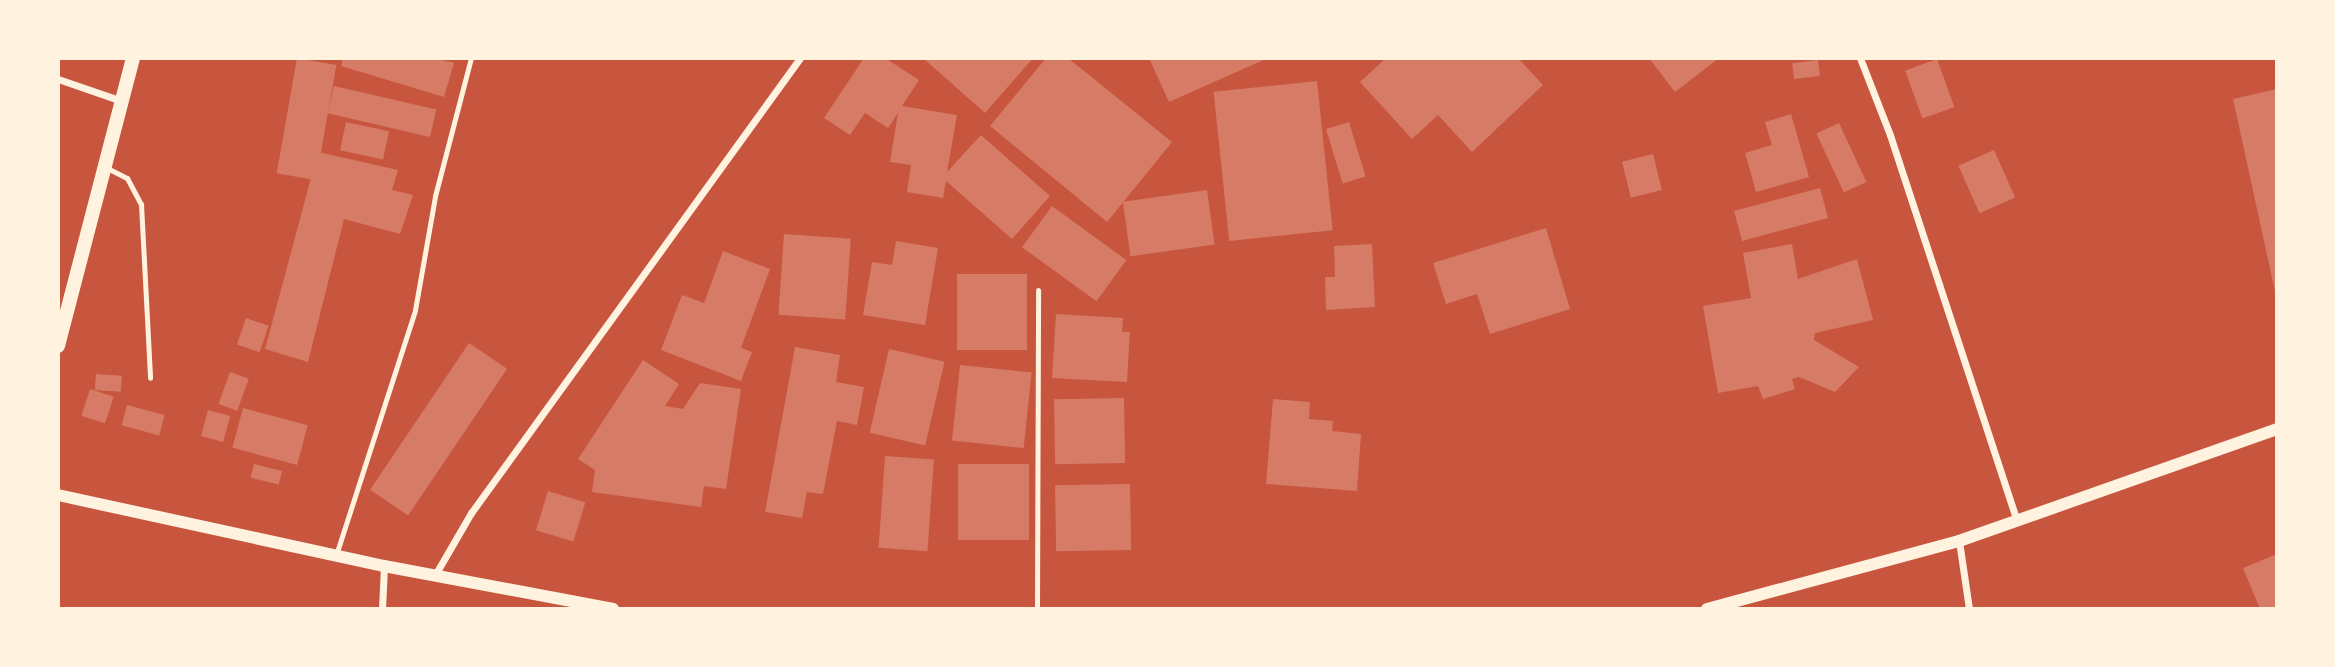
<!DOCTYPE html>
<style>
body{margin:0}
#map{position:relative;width:2335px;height:667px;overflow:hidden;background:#c8553d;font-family:Ubuntu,sans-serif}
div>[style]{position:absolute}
.building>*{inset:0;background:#d67c66;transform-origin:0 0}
.service>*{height:5px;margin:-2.5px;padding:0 2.5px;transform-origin:2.5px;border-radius:2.5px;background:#fff3e0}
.minor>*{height:7px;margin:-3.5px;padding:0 3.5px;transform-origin:3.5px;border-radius:3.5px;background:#fff3e0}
.tertiary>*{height:12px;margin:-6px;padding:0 6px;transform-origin:6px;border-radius:6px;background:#fff3e0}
.secondary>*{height:14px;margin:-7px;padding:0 7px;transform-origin:7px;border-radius:7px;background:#fff3e0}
span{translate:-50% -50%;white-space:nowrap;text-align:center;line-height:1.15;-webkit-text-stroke:5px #fff3e0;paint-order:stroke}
.frame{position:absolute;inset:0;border:60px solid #fff3e0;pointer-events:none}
</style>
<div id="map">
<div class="building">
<div style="left:297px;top:58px;width:40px;height:117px;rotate:10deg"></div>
<div style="clip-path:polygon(343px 58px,434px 58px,454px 63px,444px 97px,341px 66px)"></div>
<div style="clip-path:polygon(864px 58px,885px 58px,919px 80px,902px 106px,957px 115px,947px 172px,981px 135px,1050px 196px,1012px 239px,946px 181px,943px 198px,907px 192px,911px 165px,890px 162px,898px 113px,888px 128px,865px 113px,850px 135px,824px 118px)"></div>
<div style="clip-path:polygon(923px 58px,1033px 58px,985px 113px)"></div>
<div style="clip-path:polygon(1046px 58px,1068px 58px,1172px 142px,1107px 222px,990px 126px)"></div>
<div style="clip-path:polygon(1149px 58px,1268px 58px,1169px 102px)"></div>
<div style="clip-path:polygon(1386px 58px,1518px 58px,1543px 85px,1472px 152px,1438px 115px,1412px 139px,1360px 82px)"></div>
<div style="clip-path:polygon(1649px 58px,1719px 58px,1675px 92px)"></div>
<div style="left:1937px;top:59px;width:51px;height:34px;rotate:70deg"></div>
<div style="left:1818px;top:60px;width:16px;height:26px;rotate:83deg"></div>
<div style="left:1317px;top:81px;width:150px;height:104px;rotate:84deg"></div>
<div style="left:334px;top:86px;width:105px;height:28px;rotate:13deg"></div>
<div style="clip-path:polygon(2277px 89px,2277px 296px,2276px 296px,2233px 99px)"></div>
<div style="clip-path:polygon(1791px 114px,1809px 177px,1756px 192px,1745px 153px,1772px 145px,1765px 122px)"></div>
<div style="left:346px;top:122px;width:44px;height:29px;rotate:12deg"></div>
<div style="left:1349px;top:122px;width:57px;height:24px;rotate:73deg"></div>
<div style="left:1839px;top:123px;width:65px;height:25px;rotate:65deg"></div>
<div style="left:1994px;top:150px;width:52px;height:39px;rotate:66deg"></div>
<div style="clip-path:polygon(318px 152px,398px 170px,392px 190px,413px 195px,400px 234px,344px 219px,308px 362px,265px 349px)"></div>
<div style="left:1653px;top:154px;width:37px;height:32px;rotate:76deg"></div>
<div style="left:1820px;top:188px;width:31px;height:89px;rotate:75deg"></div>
<div style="left:1207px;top:190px;width:55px;height:85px;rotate:82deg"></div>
<div style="left:1052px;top:206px;width:92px;height:51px;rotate:36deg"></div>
<div style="clip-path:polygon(1546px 228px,1570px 309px,1490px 334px,1477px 294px,1446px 304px,1433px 263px)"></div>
<div style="left:784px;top:234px;width:67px;height:81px;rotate:4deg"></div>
<div style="clip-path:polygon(896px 241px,938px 248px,925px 325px,863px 315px,872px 262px,892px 265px)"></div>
<div style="clip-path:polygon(1372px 244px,1375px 307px,1326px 310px,1325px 277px,1335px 277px,1334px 246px)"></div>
<div style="clip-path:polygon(1792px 244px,1798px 279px,1857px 259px,1873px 320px,1815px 333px,1814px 340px,1859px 367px,1835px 392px,1799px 377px,1792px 379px,1795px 389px,1763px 399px,1758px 386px,1718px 393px,1703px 306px,1751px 298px,1743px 253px)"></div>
<div style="clip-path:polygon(723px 251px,770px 269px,741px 348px,752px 352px,741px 381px,661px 350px,682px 295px,704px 303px)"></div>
<div style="left:957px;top:274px;width:70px;height:76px"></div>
<div style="clip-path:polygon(1056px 314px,1123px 318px,1122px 332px,1130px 332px,1127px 382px,1052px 378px)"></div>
<div style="left:246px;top:318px;width:24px;height:28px;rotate:19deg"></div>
<div style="left:469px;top:343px;width:46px;height:177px;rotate:34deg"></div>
<div style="clip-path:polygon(795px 347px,840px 355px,836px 382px,864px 387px,857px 425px,837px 421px,823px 494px,807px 492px,802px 518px,765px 512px)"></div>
<div style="left:889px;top:349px;width:57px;height:86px;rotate:13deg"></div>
<div style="clip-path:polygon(643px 360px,679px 384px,665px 406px,683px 409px,700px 383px,741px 389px,726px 489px,704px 486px,701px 507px,592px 492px,595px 470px,578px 459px)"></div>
<div style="left:960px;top:365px;width:72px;height:76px;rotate:6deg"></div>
<div style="left:230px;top:372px;width:20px;height:34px;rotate:20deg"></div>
<div style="left:96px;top:374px;width:26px;height:16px;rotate:4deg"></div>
<div style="left:90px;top:389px;width:25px;height:28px;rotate:18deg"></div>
<div style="left:1124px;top:398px;width:65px;height:70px;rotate:89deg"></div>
<div style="clip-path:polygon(1273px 399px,1310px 402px,1309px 419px,1333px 421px,1332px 431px,1361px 434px,1357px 491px,1266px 484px)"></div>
<div style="left:127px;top:405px;width:39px;height:21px;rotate:15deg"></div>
<div style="left:243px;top:408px;width:67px;height:41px;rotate:15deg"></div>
<div style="left:208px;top:410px;width:23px;height:27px;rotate:15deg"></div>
<div style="left:885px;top:456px;width:49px;height:92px;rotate:4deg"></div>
<div style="left:254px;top:464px;width:29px;height:14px;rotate:14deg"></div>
<div style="left:958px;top:464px;width:71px;height:76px"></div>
<div style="left:1130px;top:484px;width:66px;height:75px;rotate:89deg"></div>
<div style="left:548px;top:491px;width:39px;height:41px;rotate:17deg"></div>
<div style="clip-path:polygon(2277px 554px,2277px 609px,2260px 609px,2243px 568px)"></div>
</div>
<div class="service">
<div style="left:105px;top:167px;width:25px;rotate:27deg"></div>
<div style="left:127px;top:178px;width:30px;rotate:62deg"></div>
<div style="left:141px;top:204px;width:174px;rotate:87deg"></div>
<div style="left:336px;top:555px;width:257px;rotate:-72.1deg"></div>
<div style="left:415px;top:310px;width:116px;rotate:-80deg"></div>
<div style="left:435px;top:196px;width:143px;rotate:-75.4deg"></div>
<div style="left:1037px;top:609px;width:319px;rotate:-89.8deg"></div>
</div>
<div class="minor">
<div style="left:1860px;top:58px;width:83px;rotate:68.7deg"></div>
<div style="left:1890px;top:135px;width:406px;rotate:71.8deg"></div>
<div style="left:58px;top:79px;width:68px;rotate:19deg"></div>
<div style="left:1959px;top:541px;width:69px;rotate:81.6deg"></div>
<div style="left:435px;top:575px;width:72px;rotate:-59.9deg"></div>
<div style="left:471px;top:513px;width:561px;rotate:-54.13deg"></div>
<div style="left:382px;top:609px;width:43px;rotate:-87.3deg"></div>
</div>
<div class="tertiary">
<div style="left:58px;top:495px;width:334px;rotate:12.3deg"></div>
<div style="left:384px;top:566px;width:233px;rotate:10.6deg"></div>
<div style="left:1707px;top:609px;width:261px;rotate:-15.1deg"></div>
<div style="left:1959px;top:541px;width:337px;rotate:-19.4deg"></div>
</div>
<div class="secondary">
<div style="left:58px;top:346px;width:298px;rotate:-75.4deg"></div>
</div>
<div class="frame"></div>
</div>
